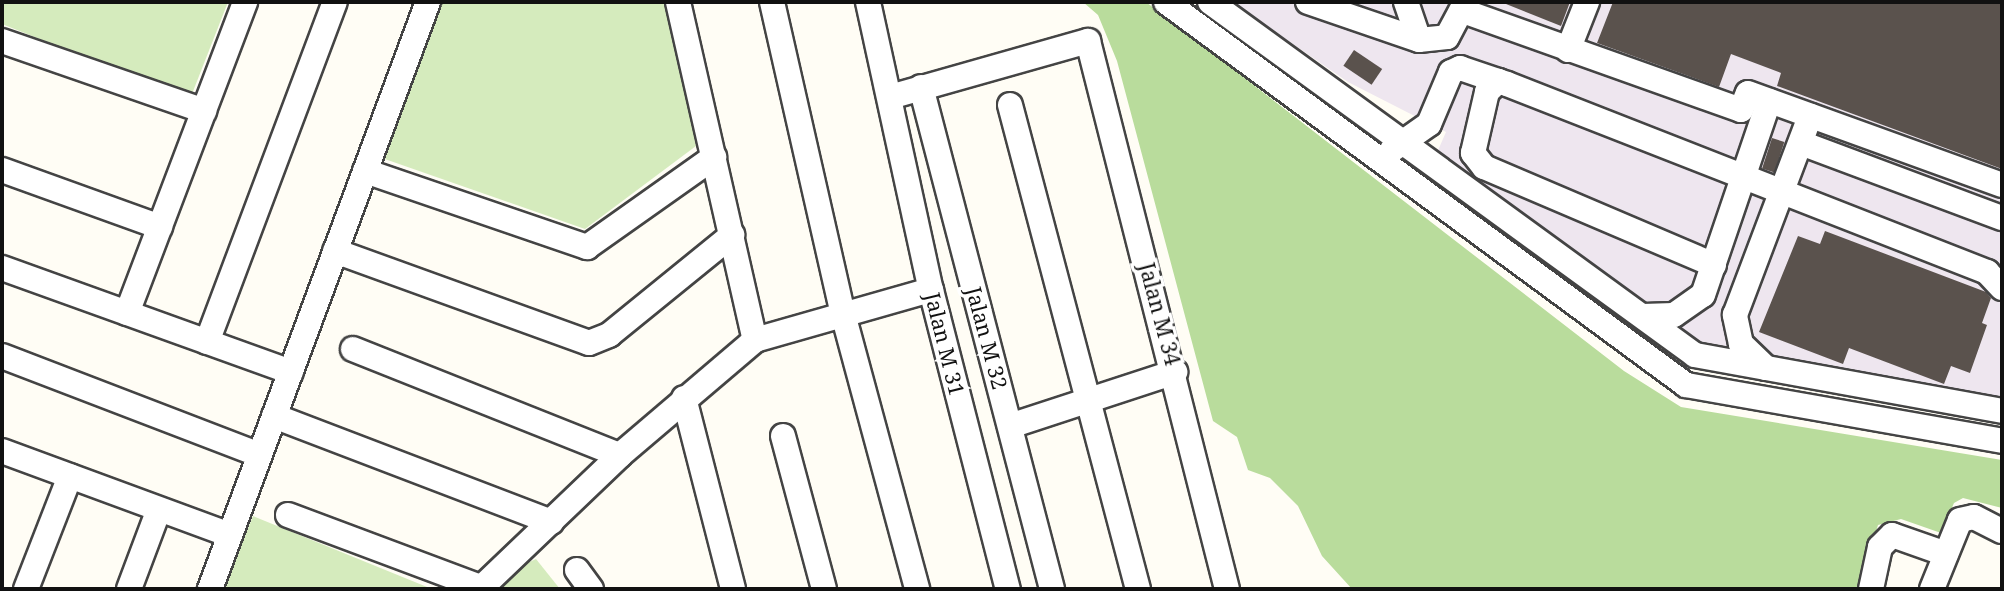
<!DOCTYPE html>
<style>
body{margin:0}
#map{position:relative;width:2004px;height:591px;overflow:hidden;background:#fffdf5;font-family:"Noto Serif",serif}
div>[style]{position:absolute}
.industrial>*{inset:0;background:#eee6ef}
.green>*{inset:0;background:#d5ebbd}
.forest>*{inset:0;background:#b9dc9c}
.building>*{inset:0;background:#5a524d;transform-origin:0 0}
.roads{filter:drop-shadow(2px 0 #444) drop-shadow(-2px 0 #444) drop-shadow(0 2px #444) drop-shadow(0 -2px #444)}
.minor>*{height:24px;margin:-12px;padding:0 12px;transform-origin:12px;border-radius:12px;background:#fff}
span{translate:-50% -50%;white-space:nowrap;text-align:center;line-height:1.15;-webkit-text-stroke:7px #fff;paint-order:stroke}
.street-label{font-size:21px;color:#111}
.frame{position:absolute;inset:0;border:4px solid #111;pointer-events:none}
</style>
<div id="map">
<div class="industrial">
<div style="clip-path:polygon(1232px 2px,2002px 2px,2002px 398px,1701px 342px,1650px 314px,1436px 155px,1446px 132px,1348px 82px)"></div>
</div>
<div class="green">
<div style="clip-path:polygon(2px 2px,228px 2px,190px 99px,2px 24px)"></div>
<div style="clip-path:polygon(439px 2px,668px 2px,696px 146px,585px 229px,379px 157px)"></div>
<div style="clip-path:polygon(253px 516px,432px 589px,223px 589px)"></div>
<div style="clip-path:polygon(536px 559px,560px 589px,497px 589px,503px 574px)"></div>
</div>
<div class="forest">
<div style="clip-path:polygon(1083px 2px,1146px 2px,1624px 371px,1681px 407px,2002px 460px,2002px 508px,1963px 498px,1954px 503px,1941px 533px,1901px 519px,1878px 525px,1858px 589px,1352px 589px,1322px 556px,1298px 506px,1270px 478px,1248px 470px,1237px 437px,1213px 421px,1117px 61px,1098px 15px)"></div>
</div>
<div class="building">
<div style="clip-path:polygon(1501px 2px,1570px 2px,1561px 26px)"></div>
<div style="clip-path:polygon(1613px 2px,2002px 2px,2002px 169px,1777px 86px,1781px 73px,1731px 54px,1719px 87px,1597px 43px)"></div>
<div style="left:1354px;top:50px;width:34px;height:19px;rotate:34deg"></div>
<div style="left:1772px;top:138px;width:13px;height:32px;rotate:18deg"></div>
<div style="clip-path:polygon(1825px 231px,1986px 292px,1991px 298px,1982px 323px,1987px 325px,1970px 373px,1951px 366px,1944px 384px,1849px 348px,1843px 364px,1759px 332px,1798px 236px,1820px 244px)"></div>
</div>
<div class="roads">
<div class="minor">
<div style="left:678px;top:2px;width:347px;rotate:77.2deg"></div>
<div style="left:772px;top:2px;width:320px;rotate:77.2deg"></div>
<div style="left:843px;top:314px;width:285px;rotate:74.9deg"></div>
<div style="left:868px;top:2px;width:295px;rotate:77.7deg"></div>
<div style="left:931px;top:290px;width:309px;rotate:75.6deg"></div>
<div style="left:1166px;top:2px;width:646px;rotate:36.37deg"></div>
<div style="left:1686px;top:385px;width:321px;rotate:10deg"></div>
<div style="left:1210px;top:2px;width:600px;rotate:36.05deg"></div>
<div style="left:1695px;top:355px;width:312px;rotate:10.3deg"></div>
<div style="left:1308px;top:2px;width:117px;rotate:18.9deg"></div>
<div style="left:1419px;top:40px;width:28px;rotate:-6deg"></div>
<div style="left:1447px;top:37px;width:40px;rotate:-62deg"></div>
<div style="left:1406px;top:2px;width:40px;rotate:71.1deg"></div>
<div style="left:1463px;top:11px;width:295px;rotate:19.6deg"></div>
<div style="left:1741px;top:110px;width:18px;rotate:-68deg"></div>
<div style="left:1748px;top:93px;width:270px;rotate:19.9deg"></div>
<div style="left:2px;top:41px;width:214px;rotate:19.1deg"></div>
<div style="left:1568px;top:50px;width:52px;rotate:-68.4deg"></div>
<div style="left:921px;top:87px;width:519px;rotate:75.37deg"></div>
<div style="left:890px;top:97px;width:206px;rotate:-15.8deg"></div>
<div style="left:1088px;top:41px;width:565px;rotate:75.77deg"></div>
<div style="left:1010px;top:105px;width:501px;rotate:75.19deg"></div>
<div style="left:1801px;top:143px;width:215px;rotate:20.5deg"></div>
<div style="left:1392px;top:150px;width:45px;rotate:-35.1deg"></div>
<div style="left:1429px;top:124px;width:56px;rotate:-67.1deg"></div>
<div style="left:1451px;top:72px;width:10px;rotate:-24deg"></div>
<div style="left:1460px;top:68px;width:40px;rotate:18.9deg"></div>
<div style="left:2px;top:170px;width:168px;rotate:19.8deg"></div>
<div style="left:365px;top:171px;width:235px;rotate:18.9deg"></div>
<div style="left:587px;top:247px;width:156px;rotate:-35.3deg"></div>
<div style="left:335px;top:251px;width:270px;rotate:19.9deg"></div>
<div style="left:589px;top:343px;width:22px;rotate:-22deg"></div>
<div style="left:609px;top:335px;width:159px;rotate:-39.1deg"></div>
<div style="left:1714px;top:265px;width:250px;rotate:-156.9deg"></div>
<div style="left:1484px;top:167px;width:18px;rotate:-128deg"></div>
<div style="left:1473px;top:153px;width:63px;rotate:-77.1deg"></div>
<div style="left:1487px;top:92px;width:16px;rotate:-45deg"></div>
<div style="left:1498px;top:81px;width:9px;rotate:18deg"></div>
<div style="left:1507px;top:84px;width:516px;rotate:21.39deg"></div>
<div style="left:1987px;top:272px;width:22px;rotate:47deg"></div>
<div style="left:2px;top:268px;width:307px;rotate:19.8deg"></div>
<div style="left:127px;top:313px;width:333px;rotate:-69.2deg"></div>
<div style="left:1643px;top:316px;width:31px;rotate:-2deg"></div>
<div style="left:1674px;top:315px;width:35px;rotate:-35deg"></div>
<div style="left:1703px;top:295px;width:205px;rotate:-71.2deg"></div>
<div style="left:207px;top:342px;width:363px;rotate:-69.4deg"></div>
<div style="left:353px;top:349px;width:287px;rotate:21.7deg"></div>
<div style="left:2px;top:356px;width:276px;rotate:21deg"></div>
<div style="left:1766px;top:368px;width:35px;rotate:-136deg"></div>
<div style="left:1741px;top:344px;width:30px;rotate:-102deg"></div>
<div style="left:1735px;top:315px;width:213px;rotate:-69.3deg"></div>
<div style="left:684px;top:398px;width:197px;rotate:75.6deg"></div>
<div style="left:274px;top:416px;width:297px;rotate:20.9deg"></div>
<div style="left:1010px;top:426px;width:174px;rotate:-18.1deg"></div>
<div style="left:783px;top:436px;width:158px;rotate:75deg"></div>
<div style="left:2px;top:451px;width:243px;rotate:20.2deg"></div>
<div style="left:288px;top:515px;width:206px;rotate:20.5deg"></div>
<div style="left:577px;top:570px;width:24px;rotate:54deg"></div>
<div style="left:26px;top:589px;width:121px;rotate:-68.7deg"></div>
<div style="left:129px;top:589px;width:85px;rotate:-69.4deg"></div>
<div style="left:210px;top:589px;width:626px;rotate:-69.63deg"></div>
<div style="left:480px;top:589px;width:194px;rotate:-43.7deg"></div>
<div style="left:620px;top:455px;width:177px;rotate:-40.4deg"></div>
<div style="left:755px;top:340px;width:183px;rotate:-15.9deg"></div>
<div style="left:1871px;top:589px;width:43px;rotate:-77.9deg"></div>
<div style="left:1880px;top:547px;width:17px;rotate:-45deg"></div>
<div style="left:1892px;top:535px;width:57px;rotate:19.4deg"></div>
<div style="left:1932px;top:589px;width:74px;rotate:-67.9deg"></div>
<div style="left:1960px;top:520px;width:14px;rotate:-12deg"></div>
<div style="left:1974px;top:517px;width:31px;rotate:27deg"></div>
</div>
</div>
<div class="street-label">
<span style="left:1160px;top:314px;rotate:75deg">Jalan M 34</span>
<span style="left:987px;top:338px;rotate:75deg">Jalan M 32</span>
<span style="left:945px;top:344px;rotate:76deg">Jalan M 31</span>
</div>
<div class="frame"></div>
</div>
